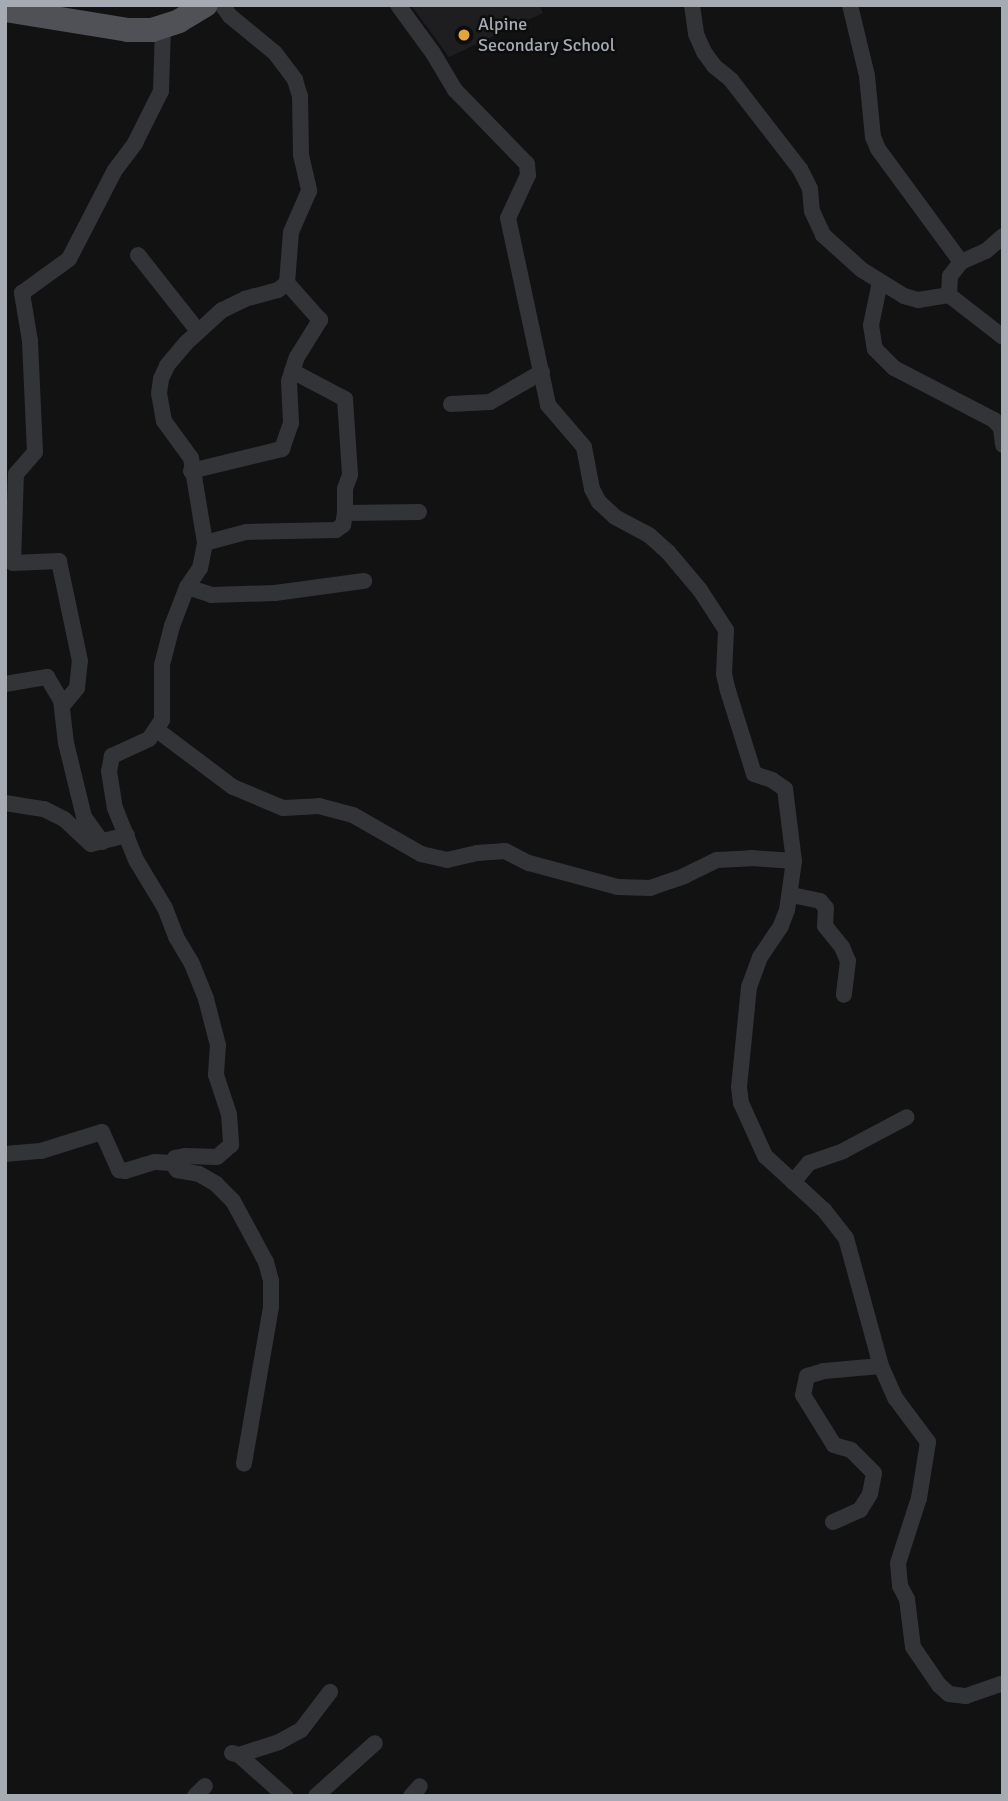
<!DOCTYPE html>
<style>
body{margin:0}
#map{position:relative;width:1008px;height:1801px;overflow:hidden;background:#121213;font-family:Signika,sans-serif}
div>[style]{position:absolute}
.built>*{inset:0;background:#1e1e20}
.street>*{height:16px;margin:-8px;padding:0 8px;transform-origin:8px;border-radius:8px;background:#333438}
.primary>*{height:24px;margin:-12px;padding:0 12px;transform-origin:12px;border-radius:12px;background:#505157}
.dots>*{width:19px;height:19px;translate:-50% -50%;box-sizing:border-box;border:4px solid #0d0d0e;border-radius:50%}
span{translate:-50% -50%;white-space:nowrap;text-align:center;line-height:1.15;-webkit-text-stroke:5px #0d0d0e;paint-order:stroke}
.poi-label{font-size:18px;color:#a5aab3}
.left{translate:0 -50%;text-align:left}
.frame{position:absolute;inset:0;border:7px solid #a5aab3;pointer-events:none}
</style>
<div id="map">
<div class="built">
<div style="clip-path:polygon(411px 5px,539px 5px,543px 13px,449px 57px)"></div>
</div>
<div class="street">
<div style="left:222px;top:5px;width:14px;rotate:54deg"></div>
<div style="left:230px;top:16px;width:58px;rotate:39.4deg"></div>
<div style="left:275px;top:53px;width:34px;rotate:53deg"></div>
<div style="left:295px;top:80px;width:17px;rotate:73deg"></div>
<div style="left:300px;top:96px;width:59px;rotate:89deg"></div>
<div style="left:301px;top:155px;width:37px;rotate:77deg"></div>
<div style="left:309px;top:191px;width:45px;rotate:113.7deg"></div>
<div style="left:291px;top:232px;width:51px;rotate:94.5deg"></div>
<div style="left:287px;top:283px;width:11px;rotate:142deg"></div>
<div style="left:278px;top:290px;width:34px;rotate:165deg"></div>
<div style="left:245px;top:299px;width:25px;rotate:154deg"></div>
<div style="left:222px;top:310px;width:49px;rotate:137.5deg"></div>
<div style="left:186px;top:343px;width:30px;rotate:130deg"></div>
<div style="left:167px;top:366px;width:14px;rotate:115deg"></div>
<div style="left:161px;top:379px;width:14px;rotate:98deg"></div>
<div style="left:159px;top:393px;width:28px;rotate:80deg"></div>
<div style="left:164px;top:421px;width:46px;rotate:53.9deg"></div>
<div style="left:191px;top:458px;width:86px;rotate:80.6deg"></div>
<div style="left:205px;top:543px;width:25px;rotate:101deg"></div>
<div style="left:200px;top:568px;width:23px;rotate:124deg"></div>
<div style="left:187px;top:587px;width:42px;rotate:111deg"></div>
<div style="left:172px;top:626px;width:40px;rotate:104.4deg"></div>
<div style="left:162px;top:665px;width:55px;rotate:90deg"></div>
<div style="left:162px;top:720px;width:23px;rotate:124deg"></div>
<div style="left:149px;top:739px;width:41px;rotate:155.3deg"></div>
<div style="left:112px;top:756px;width:15px;rotate:101deg"></div>
<div style="left:109px;top:771px;width:37px;rotate:81deg"></div>
<div style="left:115px;top:808px;width:56px;rotate:68deg"></div>
<div style="left:136px;top:860px;width:56px;rotate:58.9deg"></div>
<div style="left:165px;top:908px;width:31px;rotate:69deg"></div>
<div style="left:176px;top:937px;width:31px;rotate:59deg"></div>
<div style="left:192px;top:964px;width:38px;rotate:68deg"></div>
<div style="left:206px;top:999px;width:48px;rotate:75.4deg"></div>
<div style="left:218px;top:1045px;width:30px;rotate:94deg"></div>
<div style="left:216px;top:1075px;width:41px;rotate:71.6deg"></div>
<div style="left:229px;top:1114px;width:31px;rotate:86deg"></div>
<div style="left:231px;top:1145px;width:18px;rotate:139deg"></div>
<div style="left:217px;top:1157px;width:32px;rotate:-178deg"></div>
<div style="left:185px;top:1156px;width:10px;rotate:169deg"></div>
<div style="left:175px;top:1158px;width:6px;rotate:121deg"></div>
<div style="left:172px;top:1163px;width:9px;rotate:54deg"></div>
<div style="left:177px;top:1170px;width:22px;rotate:10deg"></div>
<div style="left:199px;top:1174px;width:20px;rotate:30deg"></div>
<div style="left:216px;top:1184px;width:24px;rotate:45deg"></div>
<div style="left:233px;top:1201px;width:69px;rotate:61.6deg"></div>
<div style="left:266px;top:1262px;width:20px;rotate:75deg"></div>
<div style="left:271px;top:1281px;width:26px;rotate:90deg"></div>
<div style="left:271px;top:1307px;width:159px;rotate:99.8deg"></div>
<div style="left:398px;top:5px;width:59px;rotate:53.9deg"></div>
<div style="left:433px;top:53px;width:43px;rotate:59.3deg"></div>
<div style="left:455px;top:90px;width:103px;rotate:45.8deg"></div>
<div style="left:527px;top:164px;width:11px;rotate:85deg"></div>
<div style="left:528px;top:175px;width:47px;rotate:114.9deg"></div>
<div style="left:508px;top:218px;width:191px;rotate:77.9deg"></div>
<div style="left:548px;top:405px;width:55px;rotate:49.4deg"></div>
<div style="left:584px;top:447px;width:43px;rotate:79.2deg"></div>
<div style="left:592px;top:489px;width:15px;rotate:62deg"></div>
<div style="left:599px;top:502px;width:22px;rotate:43deg"></div>
<div style="left:615px;top:517px;width:38px;rotate:28deg"></div>
<div style="left:649px;top:535px;width:25px;rotate:42deg"></div>
<div style="left:668px;top:552px;width:50px;rotate:49.9deg"></div>
<div style="left:700px;top:590px;width:48px;rotate:57deg"></div>
<div style="left:726px;top:630px;width:44px;rotate:92.6deg"></div>
<div style="left:724px;top:674px;width:17px;rotate:77deg"></div>
<div style="left:728px;top:691px;width:87px;rotate:72.6deg"></div>
<div style="left:754px;top:774px;width:19px;rotate:18deg"></div>
<div style="left:772px;top:780px;width:16px;rotate:35deg"></div>
<div style="left:785px;top:789px;width:73px;rotate:82.9deg"></div>
<div style="left:692px;top:5px;width:29px;rotate:82deg"></div>
<div style="left:696px;top:34px;width:20px;rotate:66deg"></div>
<div style="left:704px;top:52px;width:17px;rotate:54deg"></div>
<div style="left:714px;top:66px;width:22px;rotate:39deg"></div>
<div style="left:731px;top:80px;width:113px;rotate:52.2deg"></div>
<div style="left:800px;top:169px;width:22px;rotate:63deg"></div>
<div style="left:810px;top:189px;width:22px;rotate:85deg"></div>
<div style="left:812px;top:211px;width:26px;rotate:65deg"></div>
<div style="left:823px;top:235px;width:52px;rotate:41.9deg"></div>
<div style="left:862px;top:270px;width:49px;rotate:31.8deg"></div>
<div style="left:904px;top:296px;width:15px;rotate:16deg"></div>
<div style="left:918px;top:300px;width:31px;rotate:-9deg"></div>
<div style="left:850px;top:5px;width:73px;rotate:76.5deg"></div>
<div style="left:867px;top:76px;width:61px;rotate:84.4deg"></div>
<div style="left:873px;top:137px;width:13px;rotate:67deg"></div>
<div style="left:878px;top:149px;width:140px;rotate:53.7deg"></div>
<div style="left:961px;top:262px;width:18px;rotate:128deg"></div>
<div style="left:950px;top:276px;width:19px;rotate:93deg"></div>
<div style="left:949px;top:295px;width:68px;rotate:37.9deg"></div>
<div style="left:138px;top:255px;width:97px;rotate:51.7deg"></div>
<div style="left:961px;top:262px;width:27px;rotate:-24deg"></div>
<div style="left:986px;top:251px;width:23px;rotate:-41deg"></div>
<div style="left:880px;top:282px;width:44px;rotate:101.8deg"></div>
<div style="left:871px;top:325px;width:24px;rotate:81deg"></div>
<div style="left:875px;top:349px;width:27px;rotate:45deg"></div>
<div style="left:894px;top:368px;width:113px;rotate:27.5deg"></div>
<div style="left:994px;top:420px;width:11px;rotate:49deg"></div>
<div style="left:1001px;top:428px;width:17px;rotate:83deg"></div>
<div style="left:292px;top:371px;width:60px;rotate:27.8deg"></div>
<div style="left:345px;top:399px;width:76px;rotate:86.2deg"></div>
<div style="left:350px;top:475px;width:15px;rotate:110deg"></div>
<div style="left:345px;top:489px;width:24px;rotate:90deg"></div>
<div style="left:451px;top:404px;width:39px;rotate:-3deg"></div>
<div style="left:490px;top:402px;width:60px;rotate:-30deg"></div>
<div style="left:191px;top:471px;width:94px;rotate:-13.6deg"></div>
<div style="left:282px;top:449px;width:28px;rotate:-71deg"></div>
<div style="left:291px;top:423px;width:42px;rotate:-92.7deg"></div>
<div style="left:289px;top:381px;width:25px;rotate:-72deg"></div>
<div style="left:297px;top:357px;width:44px;rotate:-58.1deg"></div>
<div style="left:320px;top:320px;width:50px;rotate:-131.7deg"></div>
<div style="left:205px;top:543px;width:42px;rotate:-15deg"></div>
<div style="left:246px;top:532px;width:90px;rotate:-1.3deg"></div>
<div style="left:336px;top:530px;width:9px;rotate:-36deg"></div>
<div style="left:343px;top:525px;width:12px;rotate:-81deg"></div>
<div style="left:345px;top:513px;width:74px;rotate:-0.8deg"></div>
<div style="left:187px;top:587px;width:25px;rotate:18deg"></div>
<div style="left:211px;top:595px;width:64px;rotate:-1.8deg"></div>
<div style="left:275px;top:593px;width:90px;rotate:-7.7deg"></div>
<div style="left:5px;top:684px;width:43px;rotate:-9.5deg"></div>
<div style="left:47px;top:677px;width:27px;rotate:59deg"></div>
<div style="left:61px;top:700px;width:43px;rotate:83.4deg"></div>
<div style="left:66px;top:743px;width:76px;rotate:76.3deg"></div>
<div style="left:84px;top:817px;width:31px;rotate:54deg"></div>
<div style="left:62px;top:706px;width:23px;rotate:-50deg"></div>
<div style="left:77px;top:688px;width:27px;rotate:-84deg"></div>
<div style="left:80px;top:661px;width:102px;rotate:-101.9deg"></div>
<div style="left:59px;top:561px;width:46px;rotate:177.5deg"></div>
<div style="left:13px;top:563px;width:89px;rotate:-88.1deg"></div>
<div style="left:16px;top:474px;width:29px;rotate:-49deg"></div>
<div style="left:35px;top:452px;width:111px;rotate:-92.6deg"></div>
<div style="left:30px;top:341px;width:49px;rotate:-99.5deg"></div>
<div style="left:22px;top:293px;width:58px;rotate:-35.9deg"></div>
<div style="left:69px;top:259px;width:100px;rotate:-62.7deg"></div>
<div style="left:115px;top:170px;width:34px;rotate:-53deg"></div>
<div style="left:135px;top:143px;width:58px;rotate:-63.4deg"></div>
<div style="left:161px;top:91px;width:64px;rotate:-88.2deg"></div>
<div style="left:157px;top:730px;width:95px;rotate:36.9deg"></div>
<div style="left:233px;top:787px;width:54px;rotate:22.8deg"></div>
<div style="left:283px;top:808px;width:36px;rotate:-3deg"></div>
<div style="left:319px;top:806px;width:35px;rotate:15deg"></div>
<div style="left:353px;top:815px;width:78px;rotate:29.8deg"></div>
<div style="left:421px;top:854px;width:27px;rotate:13deg"></div>
<div style="left:447px;top:860px;width:31px;rotate:-13deg"></div>
<div style="left:477px;top:853px;width:28px;rotate:-4deg"></div>
<div style="left:505px;top:851px;width:27px;rotate:27deg"></div>
<div style="left:529px;top:863px;width:92px;rotate:15.1deg"></div>
<div style="left:618px;top:887px;width:32px;rotate:2deg"></div>
<div style="left:650px;top:888px;width:36px;rotate:-19deg"></div>
<div style="left:684px;top:876px;width:37px;rotate:-26deg"></div>
<div style="left:717px;top:860px;width:34px;rotate:-3deg"></div>
<div style="left:751px;top:858px;width:43px;rotate:4deg"></div>
<div style="left:794px;top:861px;width:49px;rotate:98.1deg"></div>
<div style="left:787px;top:910px;width:17px;rotate:111deg"></div>
<div style="left:781px;top:926px;width:37px;rotate:124deg"></div>
<div style="left:760px;top:957px;width:32px;rotate:110deg"></div>
<div style="left:749px;top:987px;width:100px;rotate:95.7deg"></div>
<div style="left:739px;top:1087px;width:16px;rotate:83deg"></div>
<div style="left:741px;top:1103px;width:58px;rotate:65.6deg"></div>
<div style="left:765px;top:1156px;width:80px;rotate:42.5deg"></div>
<div style="left:824px;top:1210px;width:36px;rotate:52deg"></div>
<div style="left:846px;top:1238px;width:133px;rotate:74.7deg"></div>
<div style="left:881px;top:1366px;width:36px;rotate:66deg"></div>
<div style="left:896px;top:1399px;width:54px;rotate:53.3deg"></div>
<div style="left:928px;top:1442px;width:57px;rotate:99.1deg"></div>
<div style="left:919px;top:1498px;width:68px;rotate:107.9deg"></div>
<div style="left:898px;top:1563px;width:23px;rotate:85deg"></div>
<div style="left:900px;top:1586px;width:15px;rotate:62deg"></div>
<div style="left:907px;top:1599px;width:48px;rotate:82.9deg"></div>
<div style="left:913px;top:1647px;width:46px;rotate:55.6deg"></div>
<div style="left:939px;top:1685px;width:13px;rotate:42deg"></div>
<div style="left:949px;top:1694px;width:17px;rotate:7deg"></div>
<div style="left:966px;top:1696px;width:39px;rotate:-19deg"></div>
<div style="left:5px;top:803px;width:39px;rotate:9deg"></div>
<div style="left:44px;top:809px;width:22px;rotate:27deg"></div>
<div style="left:64px;top:819px;width:37px;rotate:43deg"></div>
<div style="left:91px;top:844px;width:37px;rotate:-14deg"></div>
<div style="left:792px;top:895px;width:29px;rotate:12deg"></div>
<div style="left:820px;top:901px;width:9px;rotate:49deg"></div>
<div style="left:826px;top:908px;width:18px;rotate:93deg"></div>
<div style="left:825px;top:926px;width:27px;rotate:51deg"></div>
<div style="left:842px;top:947px;width:15px;rotate:67deg"></div>
<div style="left:848px;top:961px;width:34px;rotate:97deg"></div>
<div style="left:5px;top:1154px;width:36px;rotate:-5deg"></div>
<div style="left:41px;top:1151px;width:64px;rotate:-17.3deg"></div>
<div style="left:102px;top:1132px;width:42px;rotate:65.9deg"></div>
<div style="left:119px;top:1170px;width:6px;rotate:9deg"></div>
<div style="left:125px;top:1171px;width:31px;rotate:-17deg"></div>
<div style="left:155px;top:1162px;width:17px;rotate:3deg"></div>
<div style="left:793px;top:1182px;width:25px;rotate:-50deg"></div>
<div style="left:809px;top:1163px;width:36px;rotate:-19deg"></div>
<div style="left:843px;top:1151px;width:72px;rotate:-28deg"></div>
<div style="left:833px;top:1522px;width:30px;rotate:-24deg"></div>
<div style="left:860px;top:1510px;width:19px;rotate:-58deg"></div>
<div style="left:870px;top:1494px;width:21px;rotate:-79deg"></div>
<div style="left:874px;top:1473px;width:33px;rotate:-135deg"></div>
<div style="left:851px;top:1450px;width:18px;rotate:-164deg"></div>
<div style="left:834px;top:1445px;width:59px;rotate:-121.8deg"></div>
<div style="left:803px;top:1395px;width:19px;rotate:-78deg"></div>
<div style="left:807px;top:1376px;width:18px;rotate:-16deg"></div>
<div style="left:824px;top:1371px;width:57px;rotate:-5deg"></div>
<div style="left:232px;top:1753px;width:7px;rotate:16deg"></div>
<div style="left:239px;top:1755px;width:62px;rotate:41.7deg"></div>
<div style="left:239px;top:1755px;width:42px;rotate:-18deg"></div>
<div style="left:279px;top:1742px;width:25px;rotate:-29deg"></div>
<div style="left:301px;top:1730px;width:48px;rotate:-52.7deg"></div>
<div style="left:195px;top:1796px;width:14px;rotate:-45deg"></div>
<div style="left:316px;top:1796px;width:79px;rotate:-41.9deg"></div>
<div style="left:411px;top:1796px;width:13px;rotate:-48deg"></div>
</div>
<div class="primary">
<div style="left:5px;top:10px;width:125px;rotate:9.2deg"></div>
<div style="left:128px;top:30px;width:24px"></div>
<div style="left:152px;top:30px;width:28px;rotate:-18deg"></div>
<div style="left:179px;top:21px;width:31px;rotate:-31deg"></div>
</div>
<div class="dots">
<div style="left:464px;top:35px;background:#e2a43c"></div>
</div>
<div class="poi-label">
<span class="left" style="left:478px;top:35px">Alpine<br>Secondary School</span>
</div>
<div class="frame"></div>
</div>
